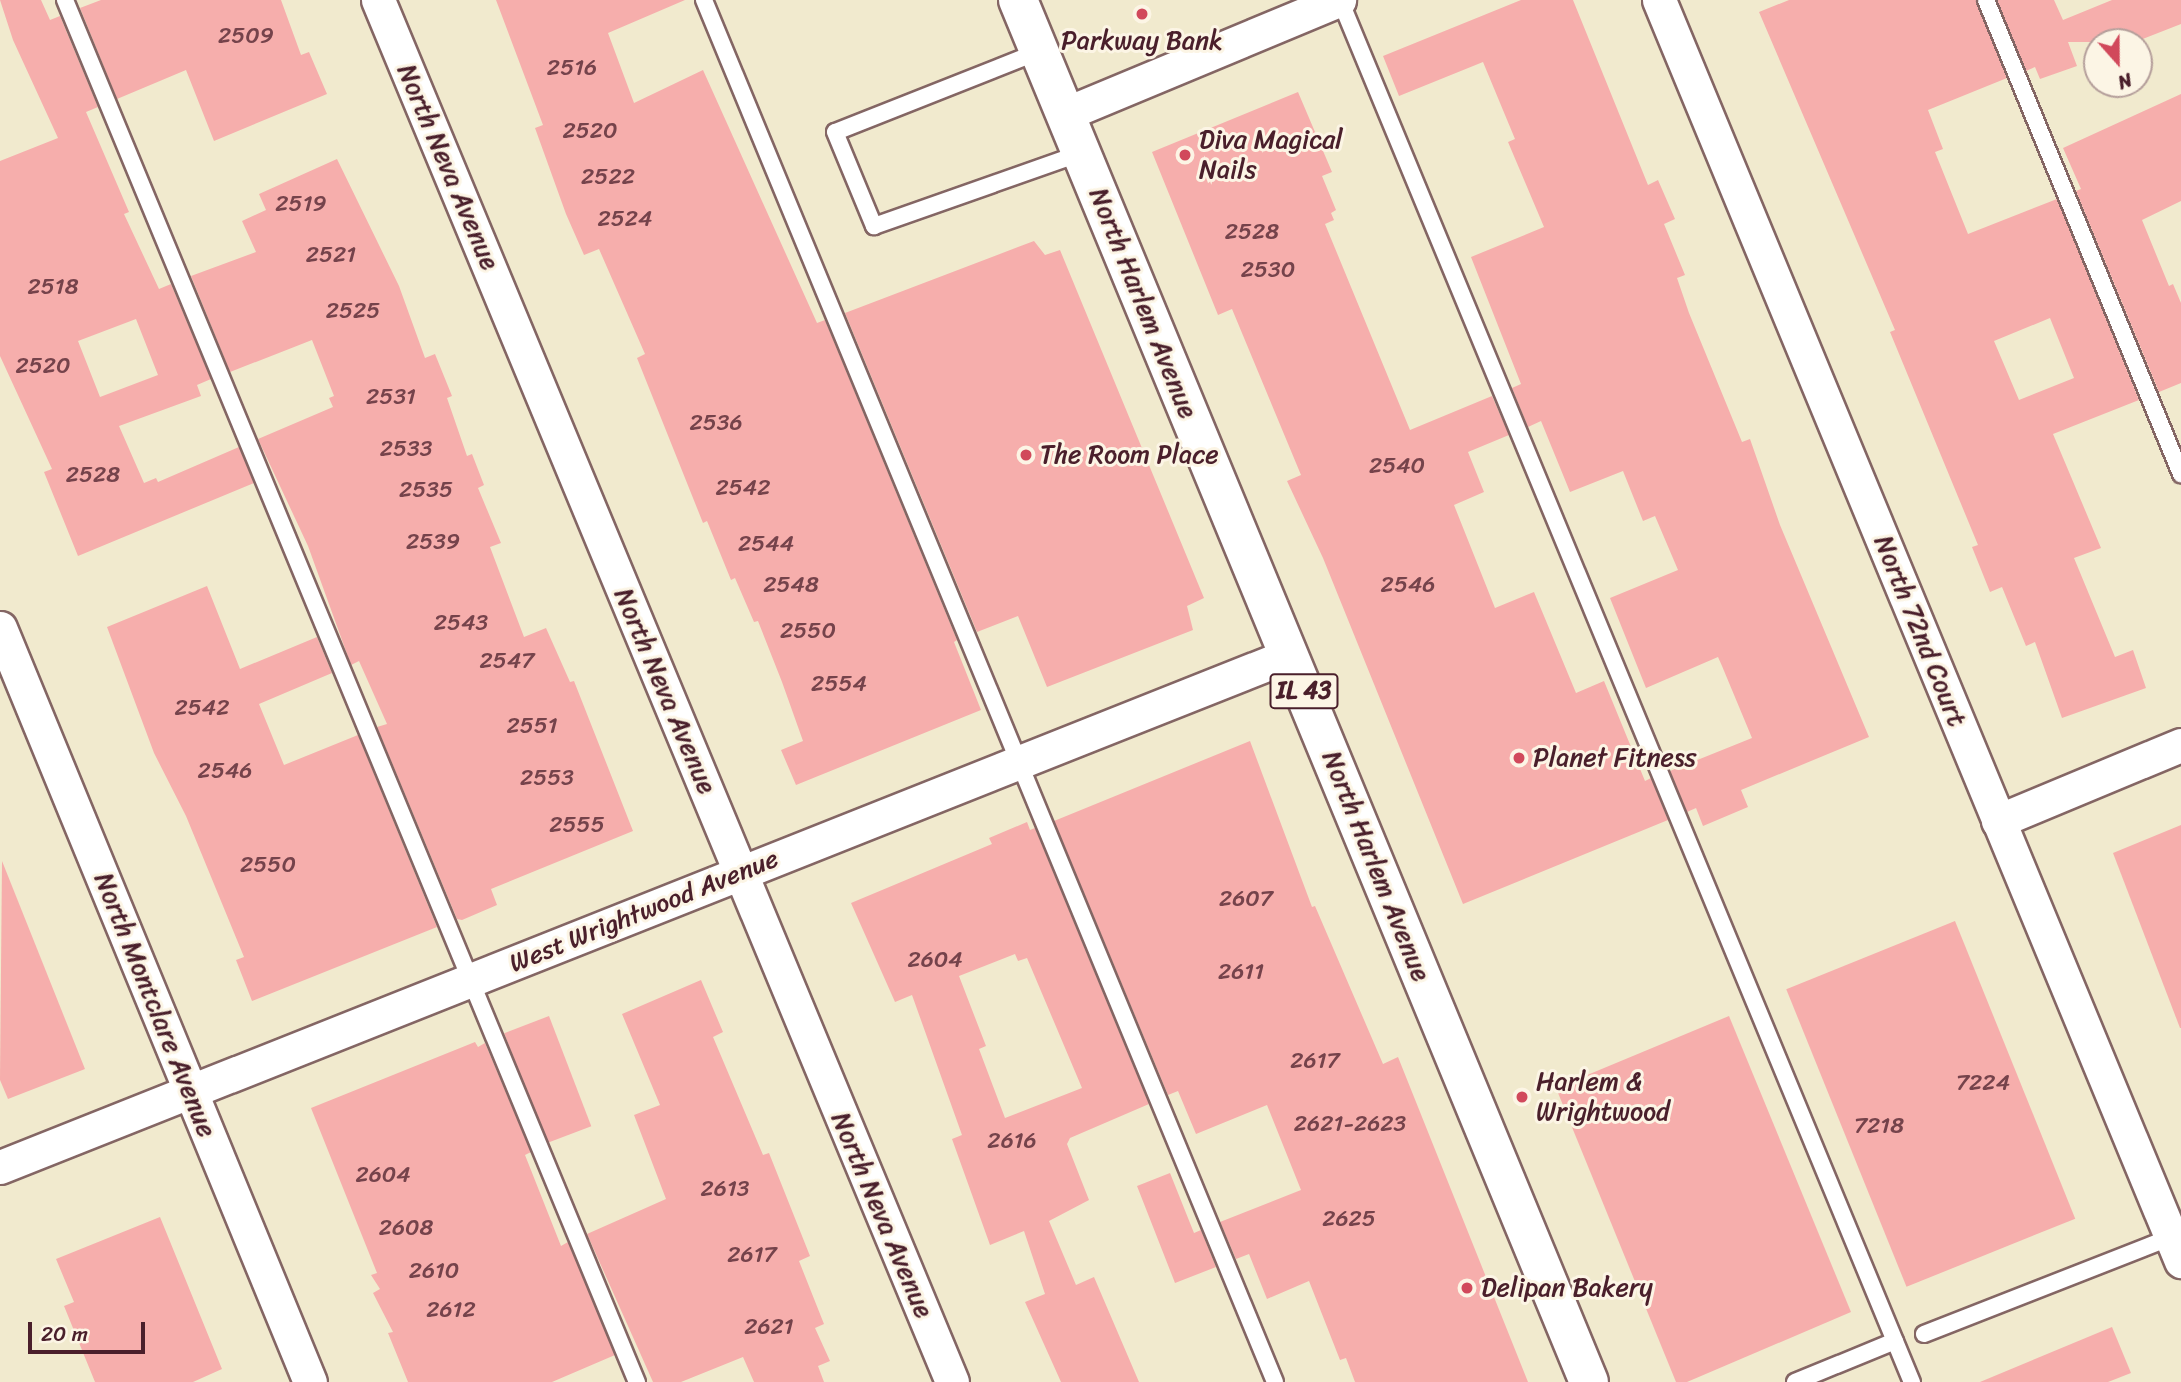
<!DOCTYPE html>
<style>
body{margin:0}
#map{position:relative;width:2181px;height:1382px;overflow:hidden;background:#f1eace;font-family:Sriracha,sans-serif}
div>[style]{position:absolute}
.building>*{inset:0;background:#f6aeac;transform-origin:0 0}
.roads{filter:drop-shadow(2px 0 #846664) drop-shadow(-2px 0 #846664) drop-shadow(0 2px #846664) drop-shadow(0 -2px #846664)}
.service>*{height:16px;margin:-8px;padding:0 8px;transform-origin:8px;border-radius:8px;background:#fff}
.minor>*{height:33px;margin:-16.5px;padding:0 16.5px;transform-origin:16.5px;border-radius:16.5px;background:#fff}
.primary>*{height:38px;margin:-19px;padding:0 19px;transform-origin:19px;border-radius:19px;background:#fff}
.dots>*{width:19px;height:19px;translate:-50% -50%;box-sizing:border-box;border:4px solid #fcf5e5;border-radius:50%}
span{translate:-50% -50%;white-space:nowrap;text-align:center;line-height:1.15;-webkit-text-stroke:6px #fcf5e5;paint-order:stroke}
.number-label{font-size:23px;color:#75434b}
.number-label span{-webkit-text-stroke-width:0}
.shield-label span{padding:2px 5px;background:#fcf5e5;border:2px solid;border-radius:5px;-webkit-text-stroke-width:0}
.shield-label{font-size:24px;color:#4a1f2b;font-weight:700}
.poi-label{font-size:26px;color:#4a1f2b}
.left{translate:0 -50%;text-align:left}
.street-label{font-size:26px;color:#4a1f2b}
.north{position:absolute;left:2083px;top:28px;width:70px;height:70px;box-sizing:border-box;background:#fcf5e5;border:2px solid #b59f9b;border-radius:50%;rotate:159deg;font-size:19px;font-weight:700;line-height:28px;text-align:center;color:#4a1f2b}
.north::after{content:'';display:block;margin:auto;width:24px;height:32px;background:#d1495b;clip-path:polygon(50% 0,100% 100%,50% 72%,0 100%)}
.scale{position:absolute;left:28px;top:1322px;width:117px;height:32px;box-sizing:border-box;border:4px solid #4a1f2b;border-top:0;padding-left:9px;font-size:21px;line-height:24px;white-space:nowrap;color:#4a1f2b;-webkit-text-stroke:5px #fcf5e5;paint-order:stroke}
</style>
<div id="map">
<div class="building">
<div style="clip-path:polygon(evenodd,0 0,41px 0,50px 20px,60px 16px,98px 107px,86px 112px,129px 212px,124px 214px,159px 289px,171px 284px,211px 379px,197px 385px,201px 396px,119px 426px,144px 483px,156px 478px,158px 482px,239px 447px,254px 483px,78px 556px,44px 472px,52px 469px,0 356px,0 161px,58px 138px,13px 40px,0 0,136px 319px,158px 375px,100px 397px,78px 341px,136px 319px)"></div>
<div style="clip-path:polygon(101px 0,281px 0,301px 55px,309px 52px,327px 94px,214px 141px,186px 70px,117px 99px,80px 8px)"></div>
<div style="clip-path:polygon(496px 0,685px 0,608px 33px,634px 103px,703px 70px,817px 323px,825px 320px,957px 640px,954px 642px,981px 710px,796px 785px,781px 750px,803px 741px,782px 682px,758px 621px,754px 622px,735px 578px,731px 580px,707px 521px,703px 523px,637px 358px,645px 354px,599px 249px,584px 255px,566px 214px,535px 128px,543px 125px)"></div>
<div style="clip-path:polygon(1521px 0,1573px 0,1648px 185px,1658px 180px,1675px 219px,1664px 224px,1685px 275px,1677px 278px,1689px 313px,1742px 442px,1750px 439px,1780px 525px,1869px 737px,1741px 790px,1748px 807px,1703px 826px,1696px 808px,1687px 812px,1670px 771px,1752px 738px,1722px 666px,1718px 657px,1646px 688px,1610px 598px,1678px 570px,1655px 516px,1643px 521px,1623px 471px,1570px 492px,1541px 421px,1528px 427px,1512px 388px,1521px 384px,1471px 257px,1544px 227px,1508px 142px,1515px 139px,1483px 62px,1399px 96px,1383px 56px)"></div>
<div style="clip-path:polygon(evenodd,1789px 0,1976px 0,2007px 78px,1928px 110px,1943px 149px,1935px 152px,1968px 234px,2057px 199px,2139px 400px,2053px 434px,2101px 548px,2074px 558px,2115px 657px,2133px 650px,2146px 688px,2062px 718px,2035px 642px,2026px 646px,2002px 587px,1990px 592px,1972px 547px,1978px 545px,1890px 332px,1895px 330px,1759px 12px,1789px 0,2050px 318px,2074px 378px,2019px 400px,1994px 341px,2050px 318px)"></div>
<div style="clip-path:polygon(1997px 0,2054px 0,2063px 20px,2112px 0,2181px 0,2181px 24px,2135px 42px,2068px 42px,2077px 66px,2040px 79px,2035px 67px,2026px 71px)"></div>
<div style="clip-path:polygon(1298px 92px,1332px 172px,1322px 176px,1336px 210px,1331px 213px,1334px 220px,1325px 224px,1410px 430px,1492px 396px,1509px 435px,1468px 452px,1484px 492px,1454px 505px,1495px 608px,1534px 592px,1576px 693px,1604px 681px,1645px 781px,1651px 778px,1668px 820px,1463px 904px,1323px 558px,1287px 481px,1301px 475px,1232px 309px,1218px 315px,1152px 152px)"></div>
<div style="clip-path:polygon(2181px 94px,2181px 201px,2142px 220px,2169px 286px,2173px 284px,2181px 303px,2181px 383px,2159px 392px,2076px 191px,2081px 189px,2063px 148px)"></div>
<div style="clip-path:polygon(337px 159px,399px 286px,425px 358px,435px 354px,452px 396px,447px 398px,467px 456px,472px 454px,484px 485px,478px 488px,501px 543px,490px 547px,524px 637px,546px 628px,570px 682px,574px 681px,633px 831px,491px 889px,497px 905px,462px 920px,457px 919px,377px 727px,387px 724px,359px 661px,351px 665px,308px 546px,258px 439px,333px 407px,329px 398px,334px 396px,312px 340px,230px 372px,191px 276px,256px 252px,242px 221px,266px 210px,259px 194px)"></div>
<div style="clip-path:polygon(1034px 241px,1045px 255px,1060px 250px,1204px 598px,1187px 606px,1193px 630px,1047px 687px,1018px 616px,977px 632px,845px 313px)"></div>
<div style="clip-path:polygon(207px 586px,240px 669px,317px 637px,332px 673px,259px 704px,284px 765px,358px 735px,437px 927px,252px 1001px,236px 960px,244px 957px,186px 816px,154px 753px,107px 627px)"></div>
<div style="clip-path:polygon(1250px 741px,1312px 907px,1315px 906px,1383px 1064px,1398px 1057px,1528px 1382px,1355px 1382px,1346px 1358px,1340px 1360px,1309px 1281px,1267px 1299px,1249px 1254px,1236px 1259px,1220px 1222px,1301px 1190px,1267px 1105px,1196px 1134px,1178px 1091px,1168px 1095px,1054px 821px)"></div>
<div style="clip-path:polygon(evenodd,1027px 822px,1030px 830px,1035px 828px,1149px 1104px,1070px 1138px,1067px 1144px,1089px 1200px,1049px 1221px,1076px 1285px,1094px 1277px,1139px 1382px,1061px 1382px,1025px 1302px,1045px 1294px,1024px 1231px,990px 1245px,952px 1139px,962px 1135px,912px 995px,895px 1002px,851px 903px,992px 844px,989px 838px,1027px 822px,1015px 954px,1018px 961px,1027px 958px,1082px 1088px,1005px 1118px,979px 1049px,986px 1046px,959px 976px,1015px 954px)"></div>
<div style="clip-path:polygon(2181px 825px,2181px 1028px,2180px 1028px,2113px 853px)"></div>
<div style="clip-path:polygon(2px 861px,85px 1069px,8px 1099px,0 1080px)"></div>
<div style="left:1955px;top:921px;width:321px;height:182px;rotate:68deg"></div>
<div style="clip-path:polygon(701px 980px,723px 1032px,713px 1037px,763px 1155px,769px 1153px,810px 1256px,799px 1261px,824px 1324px,815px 1328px,830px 1361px,818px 1366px,824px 1382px,754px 1382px,743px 1357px,681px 1382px,653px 1382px,587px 1234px,666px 1199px,634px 1115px,660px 1105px,622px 1014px)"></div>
<div style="left:549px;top:1016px;width:118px;height:48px;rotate:69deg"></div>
<div style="clip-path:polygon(1729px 1016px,1851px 1312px,1687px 1382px,1676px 1382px,1556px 1088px)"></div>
<div style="clip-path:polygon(475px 1042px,478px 1047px,485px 1043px,531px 1152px,525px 1155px,561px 1246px,568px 1242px,615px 1355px,552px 1382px,408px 1382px,388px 1333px,393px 1332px,373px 1293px,380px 1289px,371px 1275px,377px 1273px,311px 1108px)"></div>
<div style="clip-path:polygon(1170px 1173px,1194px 1233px,1201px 1230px,1216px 1267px,1175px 1283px,1137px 1186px)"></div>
<div style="clip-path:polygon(160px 1217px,222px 1369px,193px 1382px,95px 1382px,64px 1306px,74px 1302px,56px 1259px)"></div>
<div style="clip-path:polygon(2112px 1327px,2131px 1373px,2108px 1382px,1980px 1382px)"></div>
</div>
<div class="roads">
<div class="service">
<div style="left:65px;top:0;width:1496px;rotate:67.52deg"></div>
<div style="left:704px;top:0;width:1495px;rotate:67.55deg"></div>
<div style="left:1340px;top:0;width:1496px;rotate:67.52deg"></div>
<div style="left:1986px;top:0;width:513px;rotate:67.64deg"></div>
<div style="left:1040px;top:51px;width:220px;rotate:158.4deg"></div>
<div style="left:835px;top:132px;width:102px;rotate:67.5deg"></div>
<div style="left:874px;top:226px;width:219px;rotate:-19.4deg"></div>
<div style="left:1924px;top:1334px;width:265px;rotate:-21.4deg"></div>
<div style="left:1795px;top:1382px;width:108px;rotate:-22.3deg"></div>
</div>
<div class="minor">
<div style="left:378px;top:0;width:1496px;rotate:67.44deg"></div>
<div style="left:1659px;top:0;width:1365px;rotate:67.51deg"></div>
<div style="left:1065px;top:114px;width:297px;rotate:-22.6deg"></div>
<div style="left:0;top:628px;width:815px;rotate:67.65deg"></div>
<div style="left:1998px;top:821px;width:198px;rotate:-22.6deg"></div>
<div style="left:0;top:1167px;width:1387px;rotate:-21.66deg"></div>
</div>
<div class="primary">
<div style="left:1018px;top:0;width:1495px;rotate:67.55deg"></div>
</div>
</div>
<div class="dots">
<div style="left:1142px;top:14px;background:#d1495b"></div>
<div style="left:1185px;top:155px;background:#d1495b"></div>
<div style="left:1026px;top:455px;background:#d1495b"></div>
<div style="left:1519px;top:758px;background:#d1495b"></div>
<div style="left:1522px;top:1097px;background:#d1495b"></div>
<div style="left:1467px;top:1288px;background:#d1495b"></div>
</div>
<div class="number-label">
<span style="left:246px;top:36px">2509</span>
<span style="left:572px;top:68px">2516</span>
<span style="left:590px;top:131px">2520</span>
<span style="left:608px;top:177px">2522</span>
<span style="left:301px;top:204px">2519</span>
<span style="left:625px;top:219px">2524</span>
<span style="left:1252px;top:232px">2528</span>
<span style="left:331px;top:255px">2521</span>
<span style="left:1268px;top:270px">2530</span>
<span style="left:53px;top:287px">2518</span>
<span style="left:353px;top:311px">2525</span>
<span style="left:43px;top:366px">2520</span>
<span style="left:391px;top:397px">2531</span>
<span style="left:716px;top:423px">2536</span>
<span style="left:406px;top:449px">2533</span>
<span style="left:1397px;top:466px">2540</span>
<span style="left:93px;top:475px">2528</span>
<span style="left:743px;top:488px">2542</span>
<span style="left:426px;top:490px">2535</span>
<span style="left:433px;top:542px">2539</span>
<span style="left:766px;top:544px">2544</span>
<span style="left:791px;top:585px">2548</span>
<span style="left:1408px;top:585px">2546</span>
<span style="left:461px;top:623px">2543</span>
<span style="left:808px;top:631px">2550</span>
<span style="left:507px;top:661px">2547</span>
<span style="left:839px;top:684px">2554</span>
<span style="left:202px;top:708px">2542</span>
<span style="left:532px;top:726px">2551</span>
<span style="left:225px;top:771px">2546</span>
<span style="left:547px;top:778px">2553</span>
<span style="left:577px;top:825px">2555</span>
<span style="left:268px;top:865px">2550</span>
<span style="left:1246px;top:899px">2607</span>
<span style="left:935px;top:960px">2604</span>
<span style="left:1241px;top:972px">2611</span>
<span style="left:1315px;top:1061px">2617</span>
<span style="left:1983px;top:1083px">7224</span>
<span style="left:1350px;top:1124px">2621-2623</span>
<span style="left:1879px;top:1126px">7218</span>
<span style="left:1012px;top:1141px">2616</span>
<span style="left:383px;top:1175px">2604</span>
<span style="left:725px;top:1189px">2613</span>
<span style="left:1349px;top:1219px">2625</span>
<span style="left:406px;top:1228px">2608</span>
<span style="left:752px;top:1255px">2617</span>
<span style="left:434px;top:1271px">2610</span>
<span style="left:451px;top:1310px">2612</span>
<span style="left:769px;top:1327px">2621</span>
</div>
<div class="shield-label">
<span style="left:1304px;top:691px">IL 43</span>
</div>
<div class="poi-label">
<span style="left:1142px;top:41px">Parkway Bank</span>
<span class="left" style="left:1199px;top:155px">Diva Magical<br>Nails</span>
<span class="left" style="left:1040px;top:455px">The Room Place</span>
<span class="left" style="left:1533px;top:758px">Planet Fitness</span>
<span class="left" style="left:1536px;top:1097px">Harlem &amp;<br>Wrightwood</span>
<span class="left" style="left:1481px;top:1288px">Delipan Bakery</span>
</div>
<div class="street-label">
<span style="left:448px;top:167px;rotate:67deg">North Neva Avenue</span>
<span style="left:1143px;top:303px;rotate:68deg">North Harlem Avenue</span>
<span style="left:1920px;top:631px;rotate:68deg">North 72nd Court</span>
<span style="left:665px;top:691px;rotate:67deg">North Neva Avenue</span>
<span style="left:1376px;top:866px;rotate:68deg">North Harlem Avenue</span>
<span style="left:644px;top:911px;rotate:-22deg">West Wrightwood Avenue</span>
<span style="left:155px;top:1005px;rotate:68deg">North Montclare Avenue</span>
<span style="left:882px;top:1215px;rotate:67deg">North Neva Avenue</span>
</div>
<div class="north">N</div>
<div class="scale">20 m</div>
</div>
